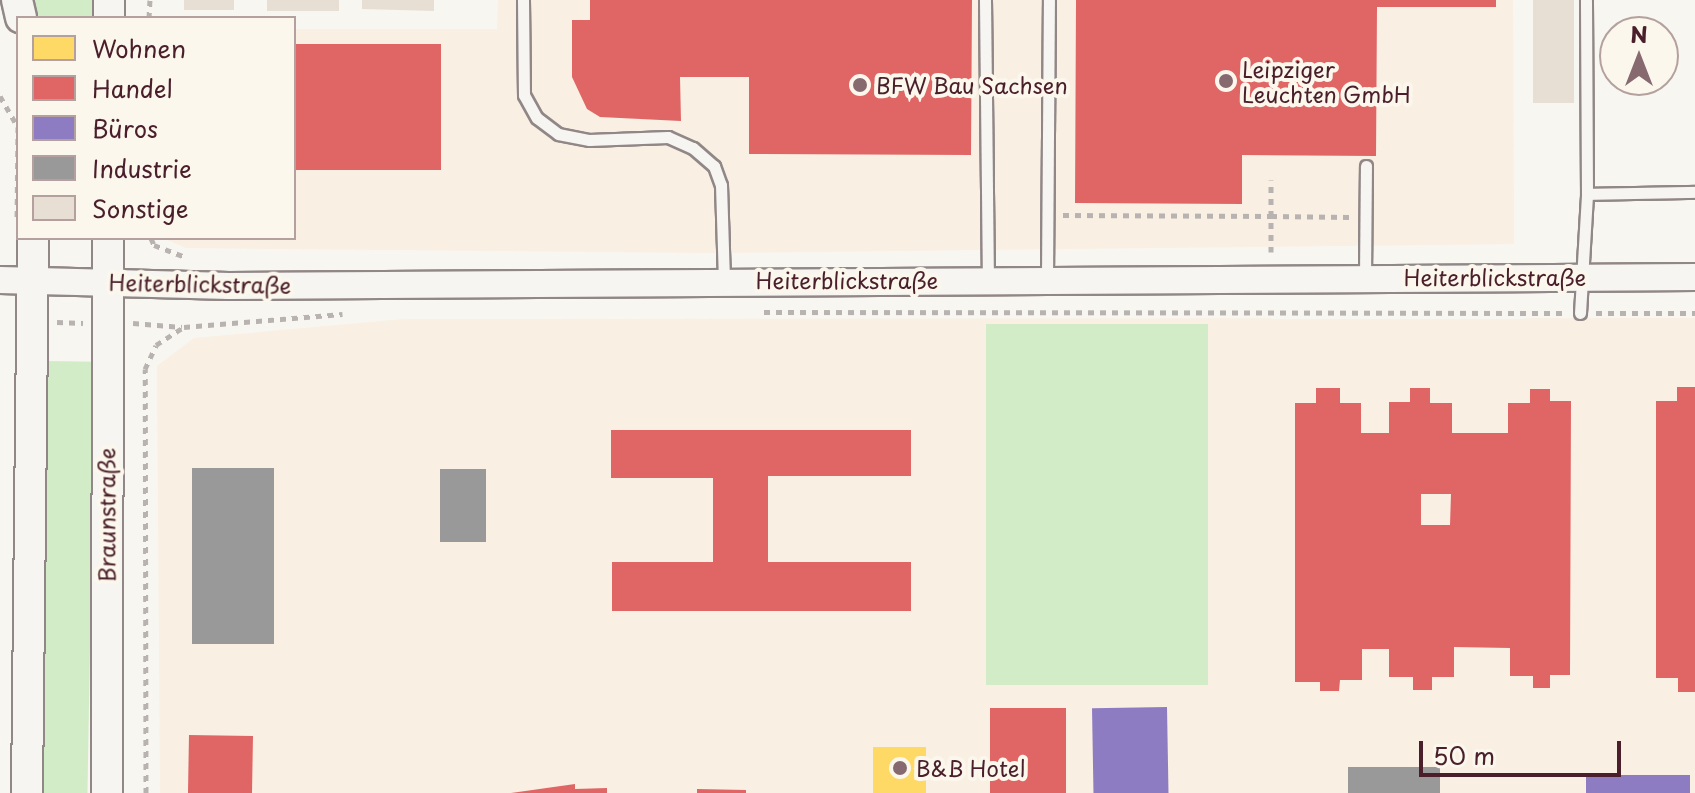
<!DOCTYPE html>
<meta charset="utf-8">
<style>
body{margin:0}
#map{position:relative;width:1695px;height:793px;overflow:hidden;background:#f8f6f0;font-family:"Playpen Sans",sans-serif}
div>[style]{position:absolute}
.built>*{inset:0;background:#f9efe2}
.green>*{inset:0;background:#d2ecc7;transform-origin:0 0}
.homes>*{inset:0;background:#ffd966;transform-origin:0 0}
.shops>*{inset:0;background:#e06666;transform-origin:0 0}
.offices>*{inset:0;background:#8e7cc3;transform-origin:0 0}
.industry>*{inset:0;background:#999;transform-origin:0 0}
.building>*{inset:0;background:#e7dfd4;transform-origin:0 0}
.path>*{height:5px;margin-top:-2.5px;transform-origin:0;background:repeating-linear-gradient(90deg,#b8b3b1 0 6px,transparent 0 12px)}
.roads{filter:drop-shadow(2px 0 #918787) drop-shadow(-2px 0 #918787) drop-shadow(0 2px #918787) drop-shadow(0 -2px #918787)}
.service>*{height:11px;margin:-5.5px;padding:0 5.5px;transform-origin:5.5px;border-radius:5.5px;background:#f6f5f1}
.tertiary>*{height:26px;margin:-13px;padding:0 13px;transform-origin:13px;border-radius:13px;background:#f6f5f1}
.secondary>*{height:30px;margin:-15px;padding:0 15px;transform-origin:15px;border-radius:15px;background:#f6f5f1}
.dots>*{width:22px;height:22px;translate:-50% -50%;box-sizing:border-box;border:4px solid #fbf7ec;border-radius:50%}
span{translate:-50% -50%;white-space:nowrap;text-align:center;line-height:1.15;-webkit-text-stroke:8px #fbf7ec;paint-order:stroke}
.poi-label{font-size:22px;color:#4a1f2b}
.left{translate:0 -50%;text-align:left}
.street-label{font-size:22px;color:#4a1f2b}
.legend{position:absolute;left:16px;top:16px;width:280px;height:224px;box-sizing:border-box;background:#fbf7ec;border:2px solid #b4a19f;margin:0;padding:10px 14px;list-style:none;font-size:24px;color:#4a1f2b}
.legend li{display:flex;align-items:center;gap:16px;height:40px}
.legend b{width:40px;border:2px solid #b4a19f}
.north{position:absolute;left:1599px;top:16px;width:80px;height:80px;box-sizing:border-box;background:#fbf7ec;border:2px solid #b4a19f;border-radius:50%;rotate:0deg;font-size:22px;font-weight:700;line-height:32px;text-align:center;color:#4a1f2b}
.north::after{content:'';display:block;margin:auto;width:28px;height:36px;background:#876a70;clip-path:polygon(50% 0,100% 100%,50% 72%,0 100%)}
.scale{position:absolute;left:1419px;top:741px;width:202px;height:36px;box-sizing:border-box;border:4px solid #4a1f2b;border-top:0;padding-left:10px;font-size:24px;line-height:28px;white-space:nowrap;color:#4a1f2b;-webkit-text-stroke:6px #fbf7ec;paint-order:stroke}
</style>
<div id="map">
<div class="built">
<div style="clip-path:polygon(498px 0,1513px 0,1514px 244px,713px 253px,186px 248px,163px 238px,294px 238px,294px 29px,497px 29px)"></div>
<div style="clip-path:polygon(1695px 318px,1695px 793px,160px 793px,157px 366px,194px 338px,404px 319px)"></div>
</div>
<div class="green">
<div style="left:29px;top:0;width:68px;height:18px"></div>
<div style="left:1208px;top:324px;width:361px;height:222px;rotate:90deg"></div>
<div style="left:48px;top:361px;width:47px;height:432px;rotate:1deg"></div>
</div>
<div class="homes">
<div style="left:873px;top:747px;width:53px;height:46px"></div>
</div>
<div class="shops">
<div style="clip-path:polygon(590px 0,972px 0,971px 155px,749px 154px,749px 77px,680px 77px,681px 121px,600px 117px,587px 109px,572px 77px,572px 20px,590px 20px)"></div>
<div style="clip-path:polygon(1076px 0,1496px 0,1496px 7px,1377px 7px,1376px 156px,1242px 155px,1242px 204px,1075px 203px)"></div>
<div style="left:441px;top:44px;width:126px;height:146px;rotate:90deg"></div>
<div style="clip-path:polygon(1677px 387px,1695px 387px,1695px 692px,1678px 692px,1678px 678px,1656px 678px,1656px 401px,1677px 401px)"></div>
<div style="clip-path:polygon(evenodd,1316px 388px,1340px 388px,1340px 403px,1361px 403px,1361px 433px,1389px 433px,1389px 402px,1410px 402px,1410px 388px,1430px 388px,1430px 403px,1452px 403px,1452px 433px,1508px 433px,1508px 403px,1530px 403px,1530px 389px,1550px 389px,1550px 401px,1571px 401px,1570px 675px,1550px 675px,1550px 688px,1533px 688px,1533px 676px,1510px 676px,1510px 648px,1454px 647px,1454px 677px,1432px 677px,1432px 690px,1413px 690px,1413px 677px,1389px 677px,1389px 649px,1362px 649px,1362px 680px,1340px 680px,1339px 691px,1320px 691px,1320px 682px,1295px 682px,1295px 403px,1316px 403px,1316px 388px,1421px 494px,1451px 494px,1450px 525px,1421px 525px,1421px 494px)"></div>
<div style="clip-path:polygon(611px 430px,911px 430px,911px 476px,768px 476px,768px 562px,911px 562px,911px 611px,612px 611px,612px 562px,713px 562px,713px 478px,611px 478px)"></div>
<div style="left:990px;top:708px;width:76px;height:85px"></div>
<div style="left:189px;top:735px;width:64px;height:58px;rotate:1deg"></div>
<div style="clip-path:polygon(575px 784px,575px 789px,607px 788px,607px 793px,511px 793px)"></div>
<div style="clip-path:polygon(697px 789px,746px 790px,746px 793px,697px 793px)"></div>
</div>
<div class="offices">
<div style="left:1167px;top:707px;width:86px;height:75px;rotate:89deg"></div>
<div style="left:1586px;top:775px;width:104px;height:18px"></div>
</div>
<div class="industry">
<div style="left:192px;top:468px;width:82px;height:176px"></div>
<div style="left:440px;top:469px;width:46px;height:73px"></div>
<div style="left:1348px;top:767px;width:92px;height:26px"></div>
</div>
<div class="building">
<div style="left:184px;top:0;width:50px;height:10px"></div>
<div style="left:267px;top:0;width:72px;height:11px"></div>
<div style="clip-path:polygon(362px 0,434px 0,434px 11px,362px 9px)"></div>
<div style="left:1533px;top:0;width:41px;height:103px"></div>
</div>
<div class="path">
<div style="left:149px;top:18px;width:18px;rotate:-87deg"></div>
<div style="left:0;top:96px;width:36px;rotate:60deg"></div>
<div style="left:18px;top:127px;width:92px;rotate:90.6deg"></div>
<div style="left:1063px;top:215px;width:208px;rotate:0.3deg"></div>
<div style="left:1271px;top:216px;width:36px;rotate:-90deg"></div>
<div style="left:151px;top:238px;width:8px;rotate:67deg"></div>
<div style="left:154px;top:245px;width:34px;rotate:21deg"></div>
<div style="left:1271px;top:252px;width:36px;rotate:-90deg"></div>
<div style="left:1271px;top:216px;width:78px;rotate:0.7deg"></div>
<div style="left:764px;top:312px;width:798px;rotate:0.07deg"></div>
<div style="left:1596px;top:313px;width:99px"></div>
<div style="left:57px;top:322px;width:26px;rotate:2deg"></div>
<div style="left:133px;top:323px;width:49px;rotate:4.7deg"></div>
<div style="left:146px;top:793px;width:424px;rotate:-90.1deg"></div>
<div style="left:145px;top:369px;width:26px;rotate:-65deg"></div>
<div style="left:156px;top:345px;width:33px;rotate:-33deg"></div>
<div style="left:184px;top:327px;width:159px;rotate:-4.7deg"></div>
</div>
<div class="roads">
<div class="service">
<div style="left:523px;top:0;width:95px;rotate:89.4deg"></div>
<div style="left:524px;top:95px;width:26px;rotate:61deg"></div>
<div style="left:537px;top:118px;width:26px;rotate:37deg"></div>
<div style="left:558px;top:134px;width:32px;rotate:11deg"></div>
<div style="left:589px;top:140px;width:79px;rotate:-2.2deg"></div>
<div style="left:668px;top:137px;width:27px;rotate:24deg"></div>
<div style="left:693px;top:148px;width:28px;rotate:41deg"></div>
<div style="left:714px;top:166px;width:20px;rotate:70deg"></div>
<div style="left:721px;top:185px;width:95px;rotate:88.2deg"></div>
<div style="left:985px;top:0;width:280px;rotate:89.4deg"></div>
<div style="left:1587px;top:194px;width:108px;rotate:-1.1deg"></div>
<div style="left:1365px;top:277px;width:111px;rotate:-89.5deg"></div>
<div style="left:1047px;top:279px;width:279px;rotate:-89.6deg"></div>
<div style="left:1580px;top:313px;width:119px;rotate:-86.6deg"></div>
<div style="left:1587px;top:194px;width:194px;rotate:-90.3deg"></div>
</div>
<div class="tertiary">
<div style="left:0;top:280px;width:229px;rotate:1.5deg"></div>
<div style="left:229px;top:286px;width:1466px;rotate:-0.35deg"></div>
</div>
<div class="secondary">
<div style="left:17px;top:0;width:18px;rotate:77deg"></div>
<div style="left:109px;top:18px;width:18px;rotate:-90deg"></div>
<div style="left:27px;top:793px;width:555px;rotate:-89.38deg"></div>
<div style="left:107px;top:793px;width:555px;rotate:-89.9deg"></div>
</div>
</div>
<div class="dots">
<div style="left:1226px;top:81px;background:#876a70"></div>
<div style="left:860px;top:85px;background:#876a70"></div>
<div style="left:900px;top:768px;background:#876a70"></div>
</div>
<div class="poi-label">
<span class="left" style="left:1242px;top:81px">Leipziger<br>Leuchten GmbH</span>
<span class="left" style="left:876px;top:85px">BFW Bau Sachsen</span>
<span class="left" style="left:916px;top:768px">B&amp;B Hotel</span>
</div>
<div class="street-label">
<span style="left:1495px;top:277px">Heiterblickstraße</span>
<span style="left:847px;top:280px">Heiterblickstraße</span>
<span style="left:200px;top:283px;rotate:1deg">Heiterblickstraße</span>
<span style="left:106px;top:515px;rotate:-90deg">Braunstraße</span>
</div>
<ul class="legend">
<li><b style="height:22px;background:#ffd966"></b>Wohnen</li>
<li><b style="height:22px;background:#e06666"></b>Handel</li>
<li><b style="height:22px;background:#8e7cc3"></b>Büros</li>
<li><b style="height:22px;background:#999"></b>Industrie</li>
<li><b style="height:22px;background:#e7dfd4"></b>Sonstige</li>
</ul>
<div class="north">N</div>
<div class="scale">50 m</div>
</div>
